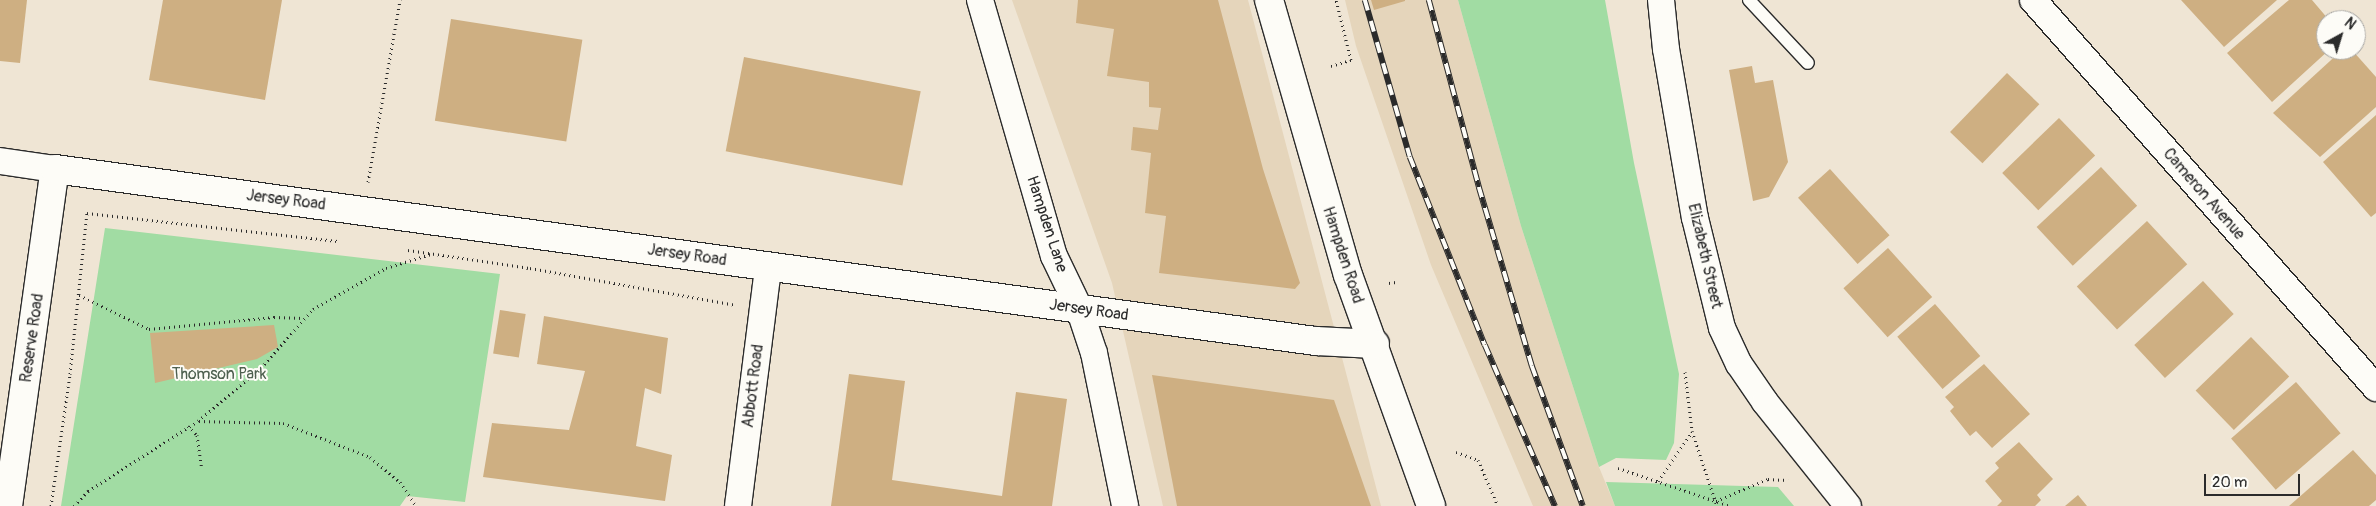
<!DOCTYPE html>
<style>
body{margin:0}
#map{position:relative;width:2376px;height:506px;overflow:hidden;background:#efe5d4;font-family:Pangolin,sans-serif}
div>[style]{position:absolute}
.built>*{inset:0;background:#e5d5bb}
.green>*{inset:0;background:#a1dca3}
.building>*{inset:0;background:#ceaf82;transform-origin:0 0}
.path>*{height:3px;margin-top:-1.5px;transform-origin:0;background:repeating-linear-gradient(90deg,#2b2b2b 0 1px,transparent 0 5px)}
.roads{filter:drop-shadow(1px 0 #2b2b2b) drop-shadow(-1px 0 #2b2b2b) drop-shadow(0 1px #2b2b2b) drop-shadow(0 -1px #2b2b2b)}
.service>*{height:12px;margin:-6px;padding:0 6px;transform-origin:6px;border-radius:6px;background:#fdfcf7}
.minor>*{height:26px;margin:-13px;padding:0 13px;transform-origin:13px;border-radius:13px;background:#fdfcf7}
.tertiary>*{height:28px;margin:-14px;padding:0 14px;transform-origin:14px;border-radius:14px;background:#fdfcf7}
.rail>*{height:5.5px;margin-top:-2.75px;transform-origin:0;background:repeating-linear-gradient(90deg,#fdfcf7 0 11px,#2b2b2b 0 22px);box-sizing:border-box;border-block:1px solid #2b2b2b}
span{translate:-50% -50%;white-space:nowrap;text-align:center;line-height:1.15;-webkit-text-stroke:4px #fdfcf7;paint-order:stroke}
.street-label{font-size:16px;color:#2b2b2b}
.park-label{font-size:16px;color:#4e604f}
.north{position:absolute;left:2316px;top:10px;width:50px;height:50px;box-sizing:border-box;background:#fdfcf7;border:1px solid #a9a8a5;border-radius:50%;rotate:39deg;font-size:14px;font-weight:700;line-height:20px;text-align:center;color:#2b2b2b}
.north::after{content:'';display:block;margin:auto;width:18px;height:22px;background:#2b2b2b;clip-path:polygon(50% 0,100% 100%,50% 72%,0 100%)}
.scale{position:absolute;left:2204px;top:474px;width:96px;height:22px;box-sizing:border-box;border:2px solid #2b2b2b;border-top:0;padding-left:6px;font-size:15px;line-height:18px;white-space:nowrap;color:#2b2b2b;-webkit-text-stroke:4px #fdfcf7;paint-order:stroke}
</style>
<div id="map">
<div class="built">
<div style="clip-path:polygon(1012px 0,1248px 0,1381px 506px,1163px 506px,1112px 283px)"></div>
<div style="clip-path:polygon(1345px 0,1458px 0,1521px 226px,1599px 467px,1615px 506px,1533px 506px,1431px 265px,1356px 46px)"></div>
</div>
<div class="green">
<div style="clip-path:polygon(1458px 0,1605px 0,1634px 163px,1679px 374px,1674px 443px,1666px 460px,1616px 458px,1599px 467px,1521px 226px)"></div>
<div style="clip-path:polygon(105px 228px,500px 274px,465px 502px,407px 496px,400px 506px,61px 506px)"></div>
<div style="clip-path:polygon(1606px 482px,1778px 487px,1794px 506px,1615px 506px)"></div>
</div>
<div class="building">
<div style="clip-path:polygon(0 0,27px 0,20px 63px,0 61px)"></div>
<div style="clip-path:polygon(163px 0,282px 0,265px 100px,149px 80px)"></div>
<div style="clip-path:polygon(1078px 0,1218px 0,1263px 169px,1300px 283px,1295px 289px,1159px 273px,1166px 216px,1145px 213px,1151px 153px,1131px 150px,1133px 127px,1158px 130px,1161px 108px,1149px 107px,1149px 82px,1107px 76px,1114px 29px,1076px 23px)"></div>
<div style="clip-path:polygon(1371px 0,1405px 0,1405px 1px,1374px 10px)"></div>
<div style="clip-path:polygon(2181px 0,2277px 0,2224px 47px)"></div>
<div style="clip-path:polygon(2289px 0,2312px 0,2329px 20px,2326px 20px,2326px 50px,2329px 50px,2272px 102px,2227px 53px)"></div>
<div style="left:451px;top:19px;width:133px;height:103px;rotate:9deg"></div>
<div style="clip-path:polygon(2342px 50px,2352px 50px,2376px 77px,2376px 107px,2320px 157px,2273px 113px)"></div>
<div style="left:744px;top:57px;width:180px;height:96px;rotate:11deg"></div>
<div style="clip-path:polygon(1752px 66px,1755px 83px,1773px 80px,1788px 162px,1769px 197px,1753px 201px,1729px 70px)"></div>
<div style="left:2007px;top:73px;width:45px;height:82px;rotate:44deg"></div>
<div style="clip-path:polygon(2376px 115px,2376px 213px,2371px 217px,2323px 162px)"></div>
<div style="left:2059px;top:118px;width:52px;height:79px;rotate:46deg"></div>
<div style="left:2101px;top:167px;width:53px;height:88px;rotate:47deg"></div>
<div style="left:1830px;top:169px;width:89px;height:43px;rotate:48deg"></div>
<div style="left:2147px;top:221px;width:59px;height:96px;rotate:47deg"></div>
<div style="left:1888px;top:248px;width:66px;height:60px;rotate:48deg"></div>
<div style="left:2203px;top:281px;width:45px;height:94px;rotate:47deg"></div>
<div style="left:1935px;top:304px;width:69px;height:50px;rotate:49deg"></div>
<div style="left:500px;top:310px;width:26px;height:44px;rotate:9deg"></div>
<div style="clip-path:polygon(544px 316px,668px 338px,661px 394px,645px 388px,636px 446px,672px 455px,665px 501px,483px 477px,492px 423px,569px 430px,585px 371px,537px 364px)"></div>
<div style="clip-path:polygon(274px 325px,278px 347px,257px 359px,155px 383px,150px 333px)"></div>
<div style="left:2251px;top:337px;width:55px;height:77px;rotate:46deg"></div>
<div style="clip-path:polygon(1984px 364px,2030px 414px,1992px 448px,1976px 431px,1970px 436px,1950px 411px,1954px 407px,1945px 397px)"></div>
<div style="clip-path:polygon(849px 374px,905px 381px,892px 480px,1002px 496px,1016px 392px,1067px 399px,1052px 506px,831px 506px)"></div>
<div style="clip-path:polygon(1152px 375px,1334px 400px,1371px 506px,1177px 506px)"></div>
<div style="left:2296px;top:382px;width:68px;height:86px;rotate:49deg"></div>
<div style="clip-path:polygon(2019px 442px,2053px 479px,2037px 495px,2041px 500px,2035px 506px,1997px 506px,2002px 501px,1985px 481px,1999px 468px,1995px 463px)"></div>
<div style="clip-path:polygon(2353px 450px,2376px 475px,2376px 500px,2369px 506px,2289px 506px)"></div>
<div style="clip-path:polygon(2078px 495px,2087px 506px,2065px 506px)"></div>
</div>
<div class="path">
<div style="left:1331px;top:66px;width:21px;rotate:-17deg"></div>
<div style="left:1351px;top:60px;width:62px;rotate:-104deg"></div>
<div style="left:368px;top:182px;width:185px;rotate:-80deg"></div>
<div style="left:408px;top:250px;width:123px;rotate:8.4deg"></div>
<div style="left:530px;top:268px;width:208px;rotate:10.2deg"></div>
<div style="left:1389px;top:283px;width:7px;rotate:-8deg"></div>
<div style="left:79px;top:295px;width:78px;rotate:25.9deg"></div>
<div style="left:149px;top:329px;width:126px;rotate:-5.5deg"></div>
<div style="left:274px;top:317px;width:30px;rotate:2deg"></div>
<div style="left:1685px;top:372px;width:59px;rotate:83.2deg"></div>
<div style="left:1692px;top:431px;width:79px;rotate:71.6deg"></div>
<div style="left:199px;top:421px;width:84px;rotate:1.4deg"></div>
<div style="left:283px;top:423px;width:93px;rotate:21.3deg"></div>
<div style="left:370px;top:457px;width:39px;rotate:40deg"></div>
<div style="left:400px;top:482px;width:29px;rotate:56deg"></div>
<div style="left:188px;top:426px;width:13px;rotate:45deg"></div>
<div style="left:197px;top:435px;width:34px;rotate:82deg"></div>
<div style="left:1456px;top:452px;width:23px;rotate:20deg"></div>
<div style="left:1478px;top:460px;width:50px;rotate:66.5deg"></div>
<div style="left:1618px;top:468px;width:118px;rotate:18.7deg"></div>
<div style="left:1658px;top:481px;width:60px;rotate:-55.2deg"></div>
<div style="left:1716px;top:501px;width:56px;rotate:-22.9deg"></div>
<div style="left:1768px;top:479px;width:20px;rotate:3deg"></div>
<div style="left:51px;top:506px;width:133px;rotate:-81.8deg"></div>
<div style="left:70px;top:374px;width:162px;rotate:-84deg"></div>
<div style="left:87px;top:213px;width:252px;rotate:6.4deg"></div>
<div style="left:74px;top:506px;width:21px;rotate:-47deg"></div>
<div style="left:88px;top:491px;width:130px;rotate:-32.5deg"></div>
<div style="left:198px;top:421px;width:82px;rotate:-40.1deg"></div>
<div style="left:261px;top:368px;width:79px;rotate:-48.6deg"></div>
<div style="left:313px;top:309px;width:84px;rotate:-29.3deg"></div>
<div style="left:386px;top:268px;width:47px;rotate:-17.3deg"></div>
</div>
<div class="roads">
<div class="service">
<div style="left:1749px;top:0;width:86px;rotate:46.9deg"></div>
</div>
<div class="minor">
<div style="left:980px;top:0;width:266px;rotate:73.9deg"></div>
<div style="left:1054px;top:256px;width:58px;rotate:64.3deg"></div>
<div style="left:1079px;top:308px;width:47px;rotate:71.6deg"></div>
<div style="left:1094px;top:353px;width:156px;rotate:78.5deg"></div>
<div style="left:1661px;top:0;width:49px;rotate:84.2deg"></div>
<div style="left:1666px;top:49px;width:171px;rotate:80.3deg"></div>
<div style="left:1695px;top:218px;width:113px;rotate:76.2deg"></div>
<div style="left:1722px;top:328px;width:40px;rotate:65deg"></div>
<div style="left:1739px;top:364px;width:46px;rotate:55.6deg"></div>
<div style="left:1765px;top:402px;width:133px;rotate:51.4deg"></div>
<div style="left:2033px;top:0;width:518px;rotate:48.52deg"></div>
<div style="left:0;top:161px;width:56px;rotate:8.3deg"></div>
<div style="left:738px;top:506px;width:241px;rotate:-82.8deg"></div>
</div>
<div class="tertiary">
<div style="left:1269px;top:0;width:286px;rotate:74deg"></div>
<div style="left:1348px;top:275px;width:245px;rotate:70.2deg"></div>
<div style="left:8px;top:506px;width:340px;rotate:-82.1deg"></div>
<div style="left:55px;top:169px;width:1273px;rotate:7.77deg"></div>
<div style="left:1316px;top:341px;width:59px;rotate:2.9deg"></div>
</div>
</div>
<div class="rail">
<div style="left:1365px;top:0;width:163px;rotate:74deg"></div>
<div style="left:1410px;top:157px;width:202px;rotate:68.3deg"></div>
<div style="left:1485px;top:345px;width:176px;rotate:66.5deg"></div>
<div style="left:1429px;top:0;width:194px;rotate:75deg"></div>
<div style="left:1479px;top:187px;width:187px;rotate:73.5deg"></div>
<div style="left:1532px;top:366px;width:149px;rotate:70deg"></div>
</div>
<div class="street-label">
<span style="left:2204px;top:194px;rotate:49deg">Cameron Avenue</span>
<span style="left:286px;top:200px;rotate:7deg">Jersey Road</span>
<span style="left:1047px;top:224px;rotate:72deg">Hampden Lane</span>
<span style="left:687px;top:255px;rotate:8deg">Jersey Road</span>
<span style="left:1343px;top:255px;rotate:72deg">Hampden Road</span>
<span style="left:1705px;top:256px;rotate:77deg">Elizabeth Street</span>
<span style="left:1089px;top:310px;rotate:8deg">Jersey Road</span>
<span style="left:32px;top:338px;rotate:-82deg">Reserve Road</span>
<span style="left:753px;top:386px;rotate:-83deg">Abbott Road</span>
</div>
<div class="park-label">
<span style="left:219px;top:374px">Thomson Park</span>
</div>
<div class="north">N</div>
<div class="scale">20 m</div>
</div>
